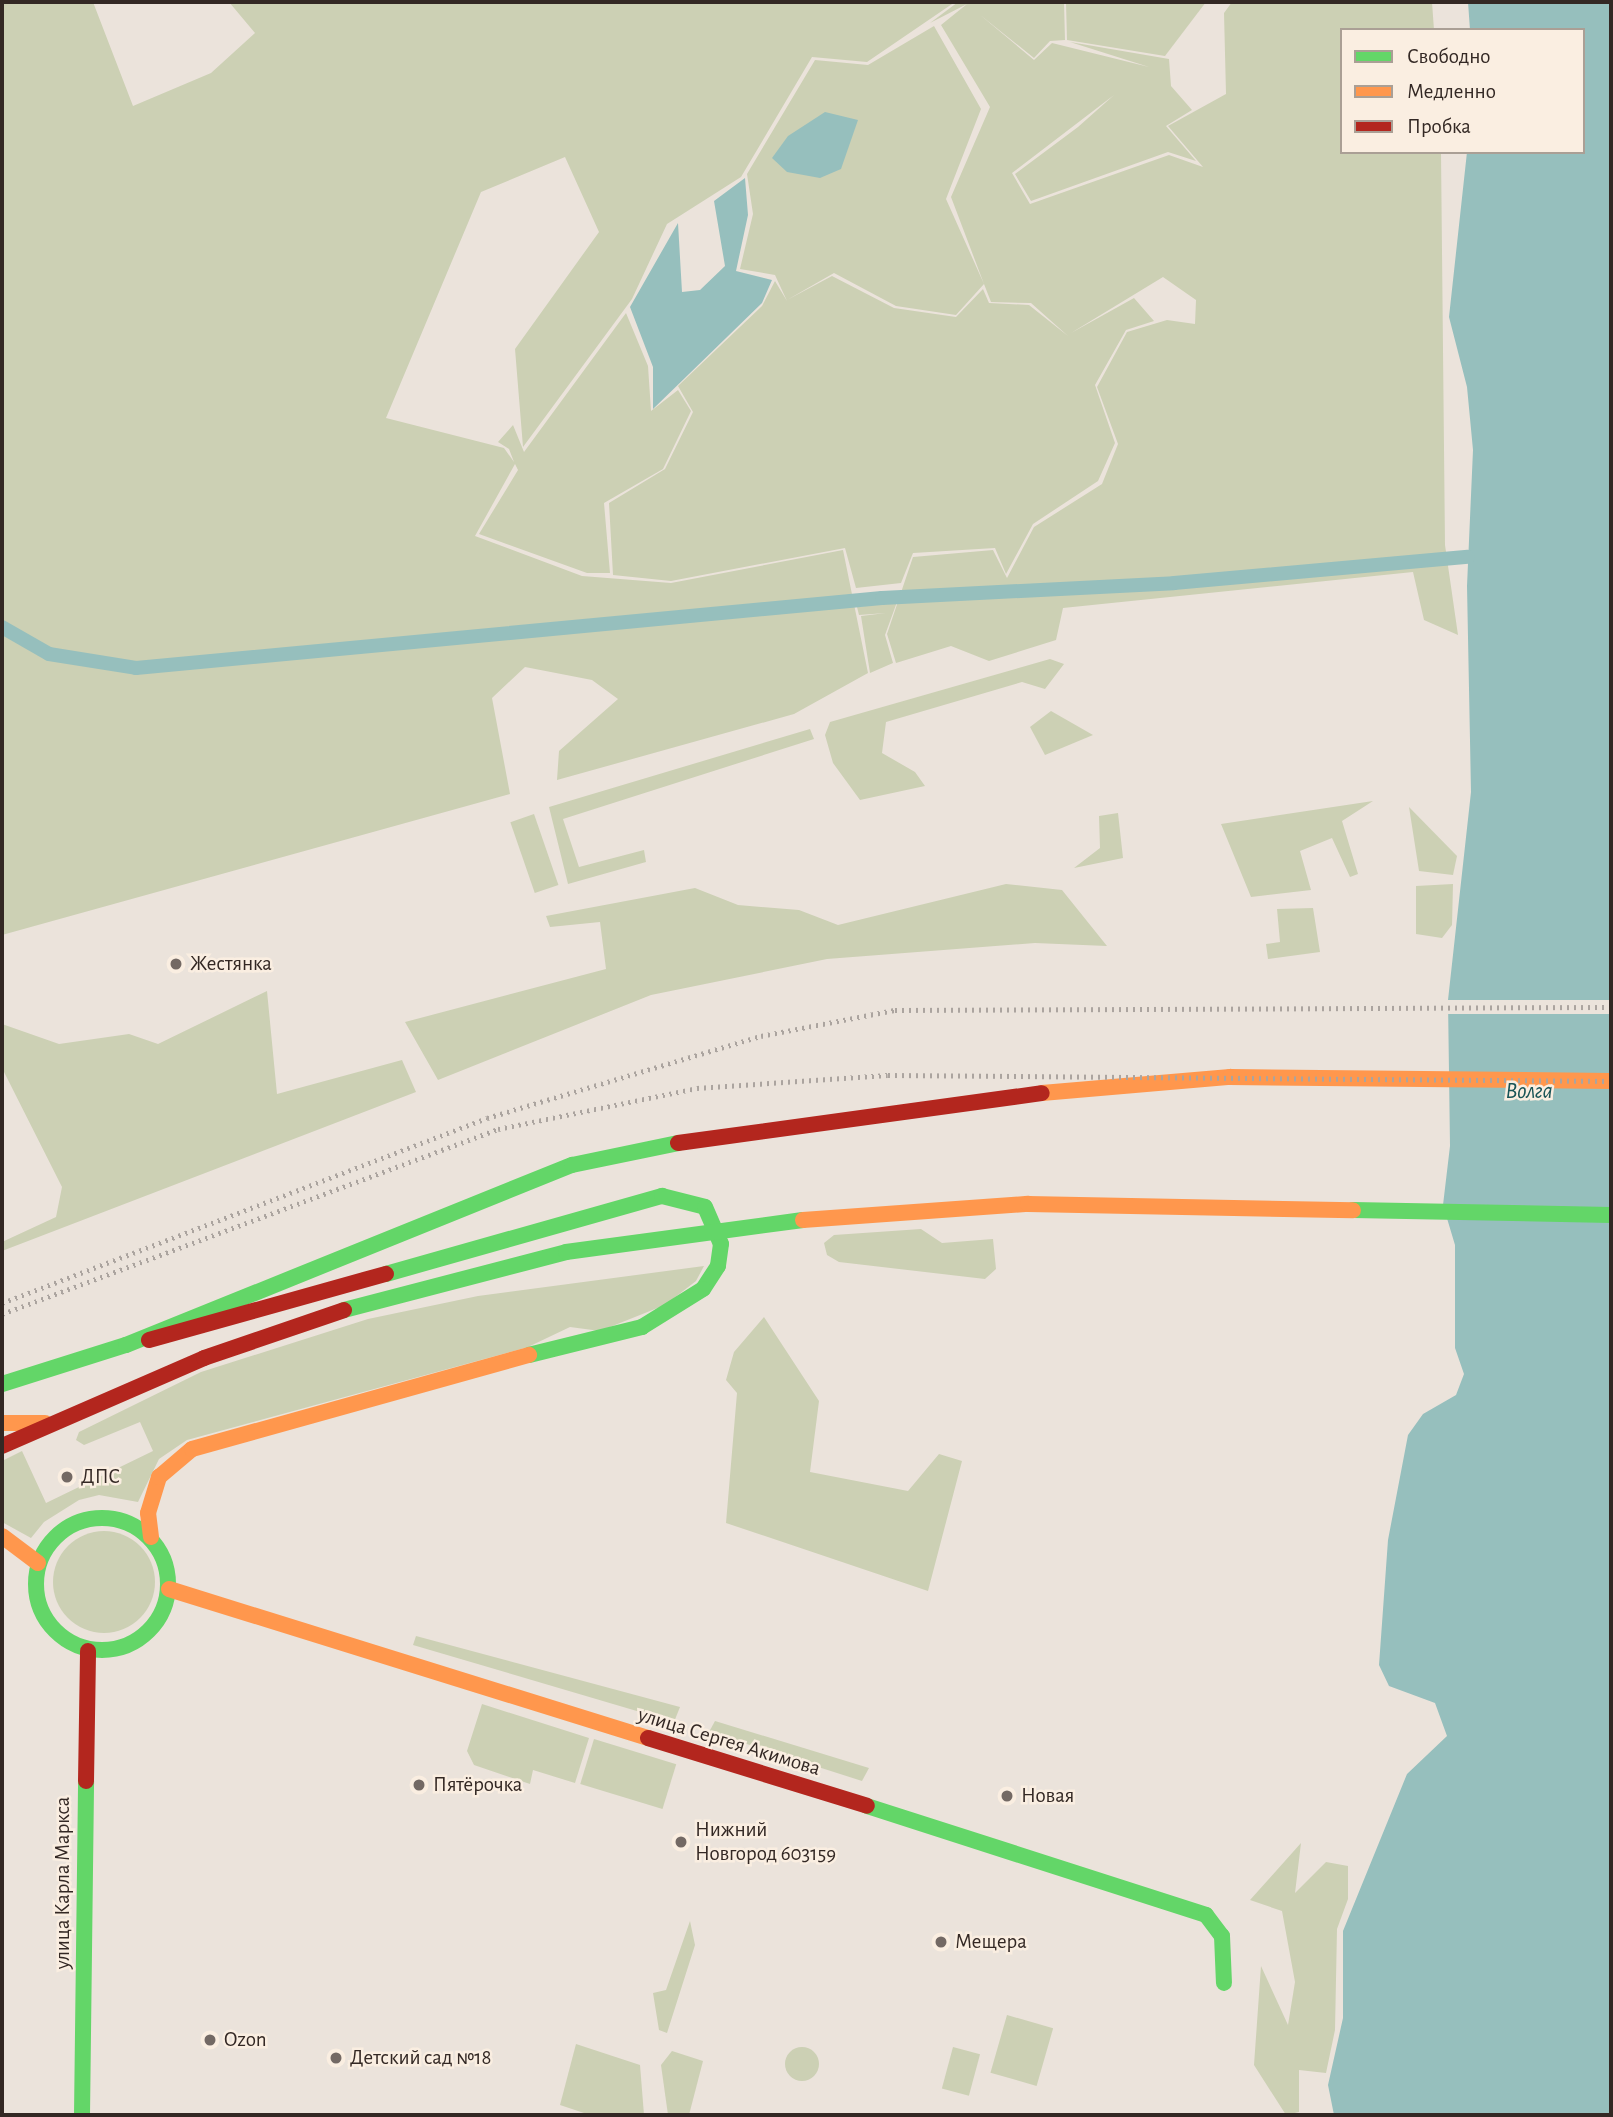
<!DOCTYPE html>
<meta charset="utf-8">
<style>
body{margin:0}
#map{position:relative;width:1613px;height:2117px;overflow:hidden;background:#ebe3db;font-family:"Alegreya Sans",sans-serif}
div>[style]{position:absolute}
.green>*{inset:0;background:#ccd0b4;transform-origin:0 0}
.round{border-radius:50%}
.water>*{inset:0;background:#96bfbd}
.pier>*{inset:0;background:#ebe3db;transform-origin:0 0}
.canal>*{height:14px;margin:-7px;padding:0 7px;transform-origin:7px;border-radius:7px;background:#96bfbd}
.fast>*{height:16px;margin:-8px;padding:0 8px;transform-origin:8px;border-radius:8px;background:#63d668}
.fast>.ring{margin:-8px;padding:0;box-sizing:content-box;background:none;border:16px solid #63d668;border-radius:50%}
.slow>*{height:16px;margin:-8px;padding:0 8px;transform-origin:8px;border-radius:8px;background:#ff974d}
.jam>*{height:16px;margin:-8px;padding:0 8px;transform-origin:8px;border-radius:8px;background:#b3261e}
.rail>*{height:4.5px;margin-top:-2.25px;transform-origin:0;background:repeating-linear-gradient(90deg,#aba49f 0 2px,transparent 0 7px)}
.dots>*{width:19px;height:19px;translate:-50% -50%;box-sizing:border-box;border:4px solid #faeee1;border-radius:50%}
span{translate:-50% -50%;white-space:nowrap;text-align:center;line-height:1.15;-webkit-text-stroke:5px #faeee1;paint-order:stroke}
.poi-label{font-size:21px;color:#332824}
.left{translate:0 -50%;text-align:left}
.street-label{font-size:21px;color:#332824}
.water-label{font-size:23px;color:#185457;font-style:italic}
.frame{position:absolute;inset:0;border:4px solid #332824;pointer-events:none}
.legend{position:absolute;left:1340px;top:28px;width:245px;height:126px;box-sizing:border-box;background:#faeee1;border:2px solid #aa9f95;margin:0;padding:9px 12px;list-style:none;font-size:21px;color:#332824}
.legend li{display:flex;align-items:center;gap:14px;height:35px}
.legend b{width:35px;border:2px solid #aa9f95}
</style>
<div id="map">
<div class="green">
<div style="clip-path:polygon(2px 2px,93px 2px,133px 106px,211px 73px,255px 33px,229px 2px,955px 2px,867px 62px,812px 57px,741px 177px,667px 224px,632px 299px,523px 447px,515px 349px,599px 232px,565px 157px,481px 192px,386px 418px,504px 448px,514px 462px,509px 449px,498px 442px,513px 425px,524px 452px,626px 313px,648px 366px,651px 411px,678px 390px,691px 411px,663px 469px,604px 503px,610px 573px,587px 573px,479px 534px,518px 470px,515px 464px,475px 536px,582px 576px,671px 583px,843px 550px,868px 673px,794px 714px,557px 780px,559px 751px,618px 699px,592px 680px,525px 667px,492px 698px,510px 794px,2px 935px)"></div>
<div style="clip-path:polygon(evenodd,958px 2px,1064px 2px,1065px 40px,1050px 41px,1034px 58px,979px 14px,1034px 60px,1052px 43px,1149px 67px,1070px 42px,1169px 59px,1171px 86px,1192px 110px,1166px 126px,1196px 161px,1168px 152px,1031px 201px,1015px 174px,1078px 127px,1114px 95px,1012px 173px,1030px 204px,1169px 155px,1203px 167px,1168px 126px,1226px 94px,1224px 13px,1232px 2px,1432px 2px,1434px 30px,1342px 30px,1342px 152px,1441px 152px,1445px 545px,1458px 635px,1424px 620px,1413px 572px,1063px 608px,1056px 640px,989px 661px,951px 646px,896px 663px,887px 634px,913px 557px,993px 550px,1007px 578px,1034px 527px,1102px 484px,1118px 444px,1097px 387px,1127px 332px,1167px 320px,1195px 324px,1196px 300px,1163px 277px,1071px 333px,1134px 298px,1154px 321px,1126px 330px,1095px 385px,1115px 443px,1098px 481px,1033px 524px,1006px 574px,995px 548px,913px 553px,901px 583px,856px 588px,845px 548px,671px 581px,613px 575px,609px 503px,665px 469px,693px 412px,678px 386px,762px 306px,775px 281px,787px 301px,775px 275px,740px 269px,753px 214px,747px 174px,815px 60px,868px 65px,934px 26px,981px 109px,946px 199px,984px 284px,951px 197px,990px 107px,941px 25px,967px 4px,930px 23px,958px 2px,834px 273px,896px 306px,956px 315px,984px 284px,991px 302px,1031px 303px,1068px 336px,1029px 305px,989px 303px,983px 289px,956px 317px,894px 308px,832px 276px,787px 300px,834px 273px)"></div>
<div style="clip-path:polygon(1066px 2px,1206px 2px,1165px 56px,1067px 40px)"></div>
<div style="clip-path:polygon(897px 602px,885px 635px,893px 663px,870px 673px,861px 616px,886px 613px,859px 615px,857px 607px)"></div>
<div style="clip-path:polygon(1050px 659px,1064px 664px,1045px 689px,1022px 682px,886px 722px,882px 753px,915px 772px,925px 786px,860px 800px,833px 763px,825px 735px,830px 722px)"></div>
<div style="clip-path:polygon(1051px 711px,1093px 735px,1045px 755px,1030px 727px)"></div>
<div style="clip-path:polygon(810px 729px,814px 739px,563px 819px,579px 867px,644px 850px,646px 862px,568px 884px,549px 807px)"></div>
<div style="clip-path:polygon(1373px 801px,1342px 821px,1358px 874px,1350px 877px,1332px 838px,1300px 851px,1311px 890px,1251px 897px,1221px 824px)"></div>
<div style="clip-path:polygon(1409px 807px,1457px 856px,1453px 875px,1419px 871px)"></div>
<div style="clip-path:polygon(1118px 813px,1123px 858px,1074px 868px,1100px 848px,1099px 816px)"></div>
<div style="left:534px;top:814px;width:75px;height:25px;rotate:71deg"></div>
<div style="clip-path:polygon(1006px 884px,1062px 890px,1107px 946px,1035px 943px,827px 959px,651px 995px,438px 1080px,405px 1022px,606px 969px,600px 922px,550px 927px,546px 916px,695px 888px,738px 905px,799px 910px,838px 925px)"></div>
<div style="clip-path:polygon(1453px 884px,1452px 925px,1442px 938px,1416px 934px,1416px 886px)"></div>
<div style="clip-path:polygon(1313px 908px,1320px 952px,1268px 959px,1266px 944px,1280px 942px,1277px 909px)"></div>
<div style="clip-path:polygon(267px 991px,277px 1094px,402px 1060px,416px 1092px,2px 1251px,2px 1242px,56px 1217px,62px 1187px,2px 1068px,2px 1024px,59px 1044px,129px 1034px,158px 1044px)"></div>
<div style="clip-path:polygon(921px 1229px,942px 1243px,993px 1239px,996px 1269px,985px 1279px,839px 1262px,827px 1255px,824px 1243px,834px 1235px)"></div>
<div style="clip-path:polygon(704px 1266px,696px 1281px,665px 1305px,600px 1331px,570px 1327px,528px 1347px,187px 1440px,159px 1459px,138px 1502px,99px 1495px,79px 1500px,44px 1522px,31px 1538px,2px 1522px,2px 1461px,22px 1451px,46px 1503px,153px 1451px,140px 1422px,84px 1445px,76px 1440px,79px 1432px,201px 1372px,368px 1319px,478px 1296px)"></div>
<div style="clip-path:polygon(764px 1317px,819px 1401px,810px 1472px,908px 1491px,939px 1454px,962px 1461px,928px 1591px,726px 1523px,737px 1393px,726px 1380px,734px 1352px)"></div>
<div class="round" style="left:53px;top:1531px;width:102px;height:102px"></div>
<div style="clip-path:polygon(416px 1636px,680px 1707px,674px 1722px,413px 1645px)"></div>
<div style="clip-path:polygon(482px 1704px,589px 1738px,575px 1783px,533px 1770px,530px 1784px,474px 1765px,467px 1751px)"></div>
<div style="clip-path:polygon(715px 1721px,869px 1768px,862px 1781px,709px 1732px)"></div>
<div style="left:594px;top:1739px;width:86px;height:47px;rotate:17deg"></div>
<div style="clip-path:polygon(1301px 1843px,1295px 1893px,1326px 1862px,1348px 1866px,1348px 1899px,1337px 1929px,1335px 2030px,1326px 2073px,1299px 2070px,1299px 2112px,1286px 2115px,1254px 2065px,1261px 1966px,1288px 2025px,1295px 1982px,1282px 1911px,1250px 1900px)"></div>
<div style="clip-path:polygon(690px 1921px,695px 1945px,667px 2033px,659px 2030px,653px 1993px,666px 1990px)"></div>
<div style="left:1007px;top:2015px;width:48px;height:60px;rotate:16deg"></div>
<div style="clip-path:polygon(576px 2044px,640px 2065px,644px 2115px,590px 2115px,560px 2105px)"></div>
<div style="left:953px;top:2047px;width:28px;height:43px;rotate:15deg"></div>
<div class="round" style="left:785px;top:2047px;width:34px;height:34px"></div>
<div style="clip-path:polygon(672px 2051px,703px 2061px,689px 2115px,668px 2115px,661px 2065px)"></div>
</div>
<div class="water">
<div style="clip-path:polygon(1468px 2px,1611px 2px,1611px 2115px,1334px 2115px,1328px 2085px,1343px 2018px,1343px 1931px,1407px 1774px,1447px 1736px,1435px 1703px,1389px 1686px,1379px 1665px,1388px 1540px,1408px 1435px,1423px 1414px,1456px 1395px,1464px 1374px,1455px 1348px,1455px 1245px,1443px 1205px,1450px 1146px,1448px 1000px,1471px 792px,1467px 586px,1473px 450px,1467px 387px,1449px 317px,1467px 152px,1583px 152px,1583px 30px,1470px 30px)"></div>
<div style="clip-path:polygon(825px 112px,858px 120px,841px 169px,820px 178px,787px 172px,772px 158px,788px 136px)"></div>
<div style="clip-path:polygon(745px 178px,748px 215px,736px 271px,772px 280px,762px 303px,653px 409px,653px 367px,630px 307px,678px 223px,682px 292px,700px 290px,725px 266px,714px 201px)"></div>
</div>
<div class="pier">
<div style="left:1444px;top:1000px;width:167px;height:14px"></div>
</div>
<div class="canal">
<div style="left:2px;top:627px;width:54px;rotate:29.9deg"></div>
<div style="left:49px;top:654px;width:88px;rotate:9.1deg"></div>
<div style="left:136px;top:668px;width:749px;rotate:-5.36deg"></div>
<div style="left:882px;top:598px;width:292px;rotate:-2.9deg"></div>
<div style="left:1174px;top:583px;width:295px;rotate:-5.1deg"></div>
</div>
<div class="fast">
<div style="left:1353px;top:1210px;width:258px;rotate:1.1deg"></div>
<div style="left:386px;top:1274px;width:287px;rotate:-15.8deg"></div>
<div style="left:662px;top:1196px;width:44px;rotate:14.3deg"></div>
<div style="left:705px;top:1207px;width:40px;rotate:66.6deg"></div>
<div style="left:721px;top:1244px;width:22px;rotate:98deg"></div>
<div style="left:718px;top:1266px;width:27px;rotate:123deg"></div>
<div style="left:703px;top:1289px;width:72px;rotate:148.1deg"></div>
<div style="left:642px;top:1327px;width:116px;rotate:166.1deg"></div>
<div style="left:344px;top:1310px;width:229px;rotate:-14.6deg"></div>
<div style="left:566px;top:1252px;width:239px;rotate:-7.7deg"></div>
<div style="left:2px;top:1384px;width:130px;rotate:-17.5deg"></div>
<div style="left:126px;top:1345px;width:481px;rotate:-22deg"></div>
<div style="left:572px;top:1165px;width:108px;rotate:-11.7deg"></div>
<div class="ring" style="left:36px;top:1518px;width:116px;height:116px"></div>
<div style="left:867px;top:1806px;width:356px;rotate:17.8deg"></div>
<div style="left:1206px;top:1915px;width:26px;rotate:53deg"></div>
<div style="left:1222px;top:1936px;width:47px;rotate:87.6deg"></div>
<div style="left:82px;top:2115px;width:334px;rotate:-89.3deg"></div>
</div>
<div class="slow">
<div style="left:1042px;top:1093px;width:189px;rotate:-4.9deg"></div>
<div style="left:1230px;top:1077px;width:381px;rotate:0.6deg"></div>
<div style="left:803px;top:1220px;width:226px;rotate:-4.1deg"></div>
<div style="left:1028px;top:1204px;width:325px;rotate:1.1deg"></div>
<div style="left:2px;top:1423px;width:43px"></div>
<div style="left:2px;top:1536px;width:45px;rotate:36.9deg"></div>
<div style="left:151px;top:1537px;width:24px;rotate:-97deg"></div>
<div style="left:148px;top:1513px;width:38px;rotate:-73deg"></div>
<div style="left:159px;top:1477px;width:43px;rotate:-40.3deg"></div>
<div style="left:192px;top:1449px;width:350px;rotate:-15.6deg"></div>
<div style="left:169px;top:1589px;width:502px;rotate:17.28deg"></div>
</div>
<div class="jam">
<div style="left:678px;top:1143px;width:367px;rotate:-7.8deg"></div>
<div style="left:149px;top:1340px;width:246px;rotate:-15.6deg"></div>
<div style="left:2px;top:1446px;width:220px;rotate:-23.5deg"></div>
<div style="left:204px;top:1358px;width:148px;rotate:-18.9deg"></div>
<div style="left:648px;top:1738px;width:229px;rotate:17.2deg"></div>
<div style="left:86px;top:1781px;width:130px;rotate:-89.1deg"></div>
</div>
<div class="rail">
<div style="left:2px;top:1303px;width:519px;rotate:-20.88deg"></div>
<div style="left:487px;top:1118px;width:286px;rotate:-16.7deg"></div>
<div style="left:761px;top:1036px;width:136px;rotate:-11deg"></div>
<div style="left:895px;top:1010px;width:716px;rotate:-0.24deg"></div>
<div style="left:2px;top:1314px;width:529px;rotate:-20.45deg"></div>
<div style="left:498px;top:1129px;width:203px;rotate:-11.6deg"></div>
<div style="left:697px;top:1088px;width:191px;rotate:-3.9deg"></div>
<div style="left:888px;top:1075px;width:723px;rotate:0.48deg"></div>
</div>
<div class="dots">
<div style="left:176px;top:964px;background:#736964"></div>
<div style="left:67px;top:1477px;background:#736964"></div>
<div style="left:419px;top:1785px;background:#736964"></div>
<div style="left:1007px;top:1796px;background:#736964"></div>
<div style="left:681px;top:1842px;background:#736964"></div>
<div style="left:941px;top:1942px;background:#736964"></div>
<div style="left:210px;top:2040px;background:#736964"></div>
<div style="left:336px;top:2058px;background:#736964"></div>
</div>
<div class="poi-label">
<span class="left" style="left:190px;top:964px">Жестянка</span>
<span class="left" style="left:81px;top:1477px">ДПС</span>
<span class="left" style="left:433px;top:1785px">Пятёрочка</span>
<span class="left" style="left:1021px;top:1796px">Новая</span>
<span class="left" style="left:695px;top:1842px">Нижний<br>Новгород 603159</span>
<span class="left" style="left:955px;top:1942px">Мещера</span>
<span class="left" style="left:224px;top:2040px">Ozon</span>
<span class="left" style="left:350px;top:2058px">Детский сад №18</span>
</div>
<div class="street-label">
<span style="left:729px;top:1742px;rotate:17deg">улица Сергея Акимова</span>
<span style="left:63px;top:1883px;rotate:-90deg">улица Карла Маркса</span>
</div>
<div class="water-label">
<span style="left:1529px;top:1092px">Волга</span>
</div>
<div class="frame"></div>
<ul class="legend">
<li><b style="height:9px;background:#63d668"></b>Свободно</li>
<li><b style="height:9px;background:#ff974d"></b>Медленно</li>
<li><b style="height:9px;background:#b3261e"></b>Пробка</li>
</ul>
</div>
